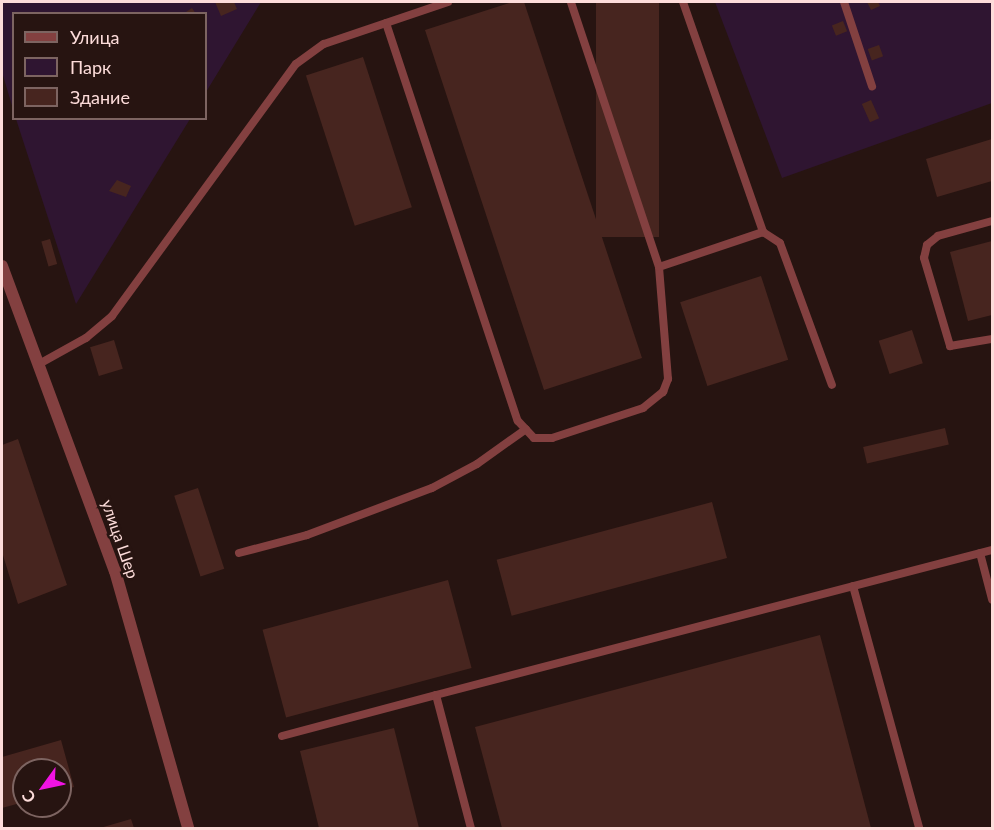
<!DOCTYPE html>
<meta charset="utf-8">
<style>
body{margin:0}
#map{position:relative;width:994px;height:830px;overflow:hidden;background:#271411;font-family:Lato,sans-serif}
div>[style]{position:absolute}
.green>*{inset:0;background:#2f1531}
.building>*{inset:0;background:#47251f;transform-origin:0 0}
.lane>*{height:8px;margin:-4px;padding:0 4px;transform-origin:4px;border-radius:4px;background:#834040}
.street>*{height:12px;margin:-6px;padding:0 6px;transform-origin:6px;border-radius:6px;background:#834040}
span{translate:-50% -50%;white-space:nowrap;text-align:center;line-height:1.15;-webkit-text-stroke:5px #271411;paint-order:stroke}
.street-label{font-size:16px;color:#fddcda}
.frame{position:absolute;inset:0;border:3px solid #fddcda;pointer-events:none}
.legend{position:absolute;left:12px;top:12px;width:195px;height:108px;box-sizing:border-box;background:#271411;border:2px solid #7d6461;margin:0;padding:8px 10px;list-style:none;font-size:18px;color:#fddcda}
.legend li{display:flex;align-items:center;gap:12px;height:30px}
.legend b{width:30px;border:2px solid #7d6461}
.north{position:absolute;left:12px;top:758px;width:60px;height:60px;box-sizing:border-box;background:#271411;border:2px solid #7d6461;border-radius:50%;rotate:237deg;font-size:16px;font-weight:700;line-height:24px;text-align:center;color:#fddcda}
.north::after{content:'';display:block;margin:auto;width:21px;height:27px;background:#f013e3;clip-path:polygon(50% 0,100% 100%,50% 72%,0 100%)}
</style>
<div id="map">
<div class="green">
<div style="clip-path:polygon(2px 2px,261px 2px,206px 92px,206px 14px,14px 14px,13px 109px,2px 72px)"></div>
<div style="clip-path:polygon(715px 2px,992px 2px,992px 103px,782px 178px)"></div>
<div style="clip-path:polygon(16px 119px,190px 119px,76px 304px)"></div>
</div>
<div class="building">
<div style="clip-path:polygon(215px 2px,234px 2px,237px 9px,221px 16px)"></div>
<div style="clip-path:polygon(512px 2px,524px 2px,642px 358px,544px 390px,425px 30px)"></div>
<div style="left:596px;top:2px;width:63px;height:235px"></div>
<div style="clip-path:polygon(867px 2px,878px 2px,880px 6px,871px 10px)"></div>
<div style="clip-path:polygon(192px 8px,196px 14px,183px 14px)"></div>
<div style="left:843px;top:21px;width:11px;height:12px;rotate:68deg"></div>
<div style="left:879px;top:45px;width:12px;height:12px;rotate:70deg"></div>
<div style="left:363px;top:57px;width:158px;height:60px;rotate:72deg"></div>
<div style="left:871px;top:100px;width:20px;height:10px;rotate:66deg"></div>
<div style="clip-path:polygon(992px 139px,992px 181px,937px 197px,926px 159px)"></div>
<div style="clip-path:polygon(117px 180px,131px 186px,126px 197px,109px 191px)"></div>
<div style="left:50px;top:239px;width:26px;height:9px;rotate:74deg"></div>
<div style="clip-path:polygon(992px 241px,992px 315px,968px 321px,950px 252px)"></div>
<div style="left:761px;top:276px;width:88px;height:85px;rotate:72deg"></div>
<div style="left:912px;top:330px;width:35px;height:35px;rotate:72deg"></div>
<div style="left:114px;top:340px;width:30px;height:25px;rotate:73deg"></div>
<div style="left:945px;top:428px;width:17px;height:84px;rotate:77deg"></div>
<div style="clip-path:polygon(18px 439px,67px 585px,18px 604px,2px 552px,2px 445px)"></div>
<div style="left:198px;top:488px;width:85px;height:25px;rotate:72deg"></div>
<div style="left:712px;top:502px;width:58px;height:223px;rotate:75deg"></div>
<div style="left:448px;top:580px;width:91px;height:192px;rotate:75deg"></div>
<div style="clip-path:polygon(820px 635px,871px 828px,502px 828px,475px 727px)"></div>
<div style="clip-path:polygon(394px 728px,419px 828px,319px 828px,300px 751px)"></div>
<div style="clip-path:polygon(61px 740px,74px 787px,60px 791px,60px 770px,24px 770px,24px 802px,2px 808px,2px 757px)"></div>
<div style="clip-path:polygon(131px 819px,134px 828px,100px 828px)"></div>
</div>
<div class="lane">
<div style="left:683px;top:2px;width:244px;rotate:70.8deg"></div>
<div style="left:844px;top:2px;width:89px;rotate:71.6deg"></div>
<div style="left:386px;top:23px;width:419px;rotate:71.7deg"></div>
<div style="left:518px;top:421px;width:23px;rotate:47deg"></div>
<div style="left:534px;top:438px;width:18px"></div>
<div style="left:552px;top:438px;width:96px;rotate:-18.2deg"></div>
<div style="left:643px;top:408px;width:26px;rotate:-39deg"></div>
<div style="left:663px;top:392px;width:14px;rotate:-69deg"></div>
<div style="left:668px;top:379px;width:112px;rotate:-94.6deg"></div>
<div style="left:659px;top:267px;width:279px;rotate:-108.4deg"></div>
<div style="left:992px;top:221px;width:56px;rotate:164.5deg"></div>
<div style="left:938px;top:236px;width:14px;rotate:141deg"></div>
<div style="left:927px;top:245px;width:13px;rotate:103deg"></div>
<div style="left:924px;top:258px;width:92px;rotate:73.5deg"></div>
<div style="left:950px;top:346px;width:43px;rotate:-9.5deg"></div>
<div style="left:659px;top:267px;width:110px;rotate:-18.6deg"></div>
<div style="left:763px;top:232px;width:20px;rotate:33deg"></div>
<div style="left:780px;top:243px;width:151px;rotate:69.9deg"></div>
<div style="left:39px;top:364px;width:54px;rotate:-29deg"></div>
<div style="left:86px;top:338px;width:34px;rotate:-40deg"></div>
<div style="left:112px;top:316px;width:312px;rotate:-53.9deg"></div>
<div style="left:296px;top:64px;width:34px;rotate:-36deg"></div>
<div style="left:324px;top:44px;width:131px;rotate:-18.7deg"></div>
<div style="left:239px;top:553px;width:70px;rotate:-14.8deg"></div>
<div style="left:307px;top:535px;width:134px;rotate:-20.6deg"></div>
<div style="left:432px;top:488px;width:51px;rotate:-28.1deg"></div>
<div style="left:477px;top:464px;width:60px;rotate:-35.5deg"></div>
<div style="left:980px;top:553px;width:48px;rotate:75.4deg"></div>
<div style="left:853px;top:586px;width:251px;rotate:74.7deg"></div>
<div style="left:436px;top:695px;width:575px;rotate:-14.62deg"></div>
<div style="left:282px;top:736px;width:159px;rotate:-14.9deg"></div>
<div style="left:436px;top:695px;width:138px;rotate:75.3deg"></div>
</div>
<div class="street">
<div style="left:2px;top:266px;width:325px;rotate:69.7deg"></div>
<div style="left:115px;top:571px;width:267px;rotate:74.1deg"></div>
</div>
<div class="street-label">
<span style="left:120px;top:539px;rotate:71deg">улица Шер</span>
</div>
<div class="frame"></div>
<ul class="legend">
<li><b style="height:8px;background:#834040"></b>Улица</li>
<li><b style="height:16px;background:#2f1531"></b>Парк</li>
<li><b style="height:16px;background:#47251f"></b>Здание</li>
</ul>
<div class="north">С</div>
</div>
